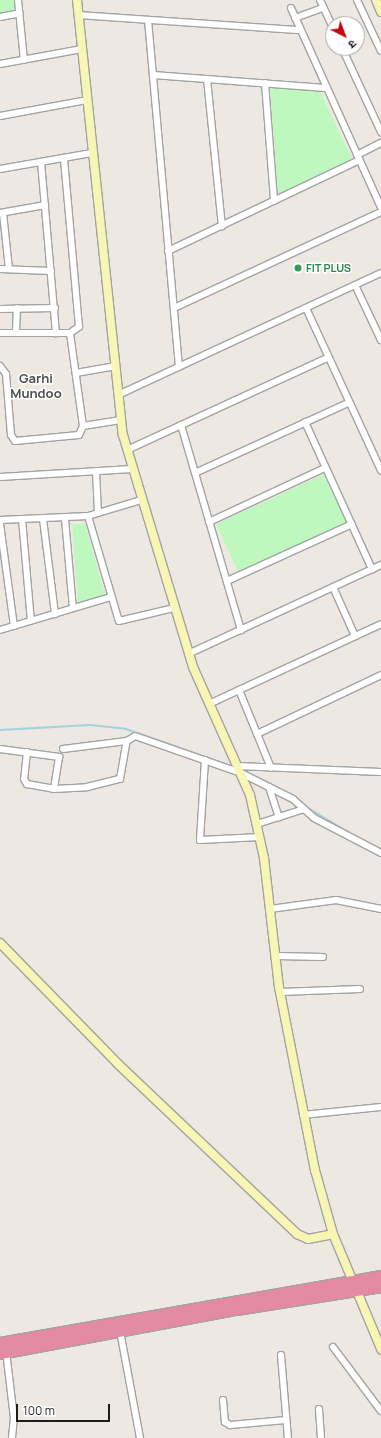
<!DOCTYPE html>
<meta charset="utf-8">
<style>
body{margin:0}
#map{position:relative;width:381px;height:1438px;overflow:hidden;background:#ede8e2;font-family:Manrope,"Noto Sans Devanagari",sans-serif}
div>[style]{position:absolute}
.park>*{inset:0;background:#bef8be;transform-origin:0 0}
.stream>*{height:2px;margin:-1px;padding:0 1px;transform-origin:1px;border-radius:1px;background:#a2d2da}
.roads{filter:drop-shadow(1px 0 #a3a3a3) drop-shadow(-1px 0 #a3a3a3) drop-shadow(0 1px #a3a3a3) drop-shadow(0 -1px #a3a3a3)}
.street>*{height:6px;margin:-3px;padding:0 3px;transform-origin:3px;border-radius:3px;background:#fff}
.secondary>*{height:8px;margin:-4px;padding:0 4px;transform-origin:4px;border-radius:4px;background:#f8f6b5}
.highway>*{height:11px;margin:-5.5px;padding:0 5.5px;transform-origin:5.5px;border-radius:5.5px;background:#e48aa2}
.dots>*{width:11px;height:11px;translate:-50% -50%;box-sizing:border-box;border:2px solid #fff;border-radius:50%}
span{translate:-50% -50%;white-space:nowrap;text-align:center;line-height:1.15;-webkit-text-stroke:3px #fff;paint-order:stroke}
.leisure-label{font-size:11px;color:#27864d;font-weight:700}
.left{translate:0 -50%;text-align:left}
.quarter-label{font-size:13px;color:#4f4f4f;font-weight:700}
.north{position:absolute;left:325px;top:16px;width:40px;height:40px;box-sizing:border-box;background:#fff;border:1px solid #a4a4a4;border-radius:50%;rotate:138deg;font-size:11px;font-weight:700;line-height:16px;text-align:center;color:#1c1c1c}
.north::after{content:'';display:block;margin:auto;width:14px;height:18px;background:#c40414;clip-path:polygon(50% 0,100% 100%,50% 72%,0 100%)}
.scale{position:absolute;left:16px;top:1404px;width:94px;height:18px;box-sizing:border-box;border:2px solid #1c1c1c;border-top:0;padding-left:5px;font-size:12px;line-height:14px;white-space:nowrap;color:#1c1c1c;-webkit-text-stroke:3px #fff;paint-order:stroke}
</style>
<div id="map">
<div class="park">
<div style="clip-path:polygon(0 0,14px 0,14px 10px,0 13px)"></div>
<div style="clip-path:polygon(270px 88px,320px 91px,352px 159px,278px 195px)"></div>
<div style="left:324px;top:474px;width:54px;height:119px;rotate:65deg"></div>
<div style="clip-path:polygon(72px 524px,85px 524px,105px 595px,78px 603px)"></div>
</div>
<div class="stream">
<div style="left:0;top:730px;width:90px;rotate:-3.2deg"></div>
<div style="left:90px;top:725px;width:36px;rotate:6deg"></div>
<div style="left:126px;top:729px;width:111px;rotate:19.4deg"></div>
<div style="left:246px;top:772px;width:38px;rotate:27deg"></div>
<div style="left:305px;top:806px;width:54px;rotate:31.3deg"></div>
</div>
<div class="roads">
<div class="street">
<div style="left:18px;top:0;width:60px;rotate:84.3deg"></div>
<div style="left:320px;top:0;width:31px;rotate:65deg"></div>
<div style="left:357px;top:0;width:56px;rotate:64.8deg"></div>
<div style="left:291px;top:8px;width:218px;rotate:65.7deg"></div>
<div style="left:78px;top:15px;width:223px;rotate:3.9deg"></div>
<div style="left:0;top:17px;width:20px;rotate:-11deg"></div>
<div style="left:295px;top:18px;width:30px;rotate:-20deg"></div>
<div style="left:148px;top:20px;width:348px;rotate:84.9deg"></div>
<div style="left:342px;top:48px;width:93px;rotate:65.1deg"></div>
<div style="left:0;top:64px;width:83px;rotate:-10.4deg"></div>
<div style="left:153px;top:75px;width:173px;rotate:4.3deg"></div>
<div style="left:207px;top:79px;width:148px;rotate:84.2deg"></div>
<div style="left:265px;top:83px;width:118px;rotate:85.6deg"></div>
<div style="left:0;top:116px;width:88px;rotate:-10.4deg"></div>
<div style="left:357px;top:155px;width:27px;rotate:-27deg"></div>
<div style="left:41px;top:162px;width:172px;rotate:85deg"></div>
<div style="left:0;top:169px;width:93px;rotate:-9.9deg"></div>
<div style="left:0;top:213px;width:46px;rotate:-10.1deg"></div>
<div style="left:3px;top:213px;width:56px;rotate:83.9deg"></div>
<div style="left:168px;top:251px;width:212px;rotate:-25.4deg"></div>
<div style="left:0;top:269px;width:51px;rotate:2.2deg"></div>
<div style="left:355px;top:285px;width:61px;rotate:64.7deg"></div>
<div style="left:174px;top:308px;width:228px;rotate:-24.9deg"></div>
<div style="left:306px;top:308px;width:179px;rotate:65.2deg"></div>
<div style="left:0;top:309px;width:55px;rotate:-1deg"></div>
<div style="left:0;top:333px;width:70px"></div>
<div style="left:70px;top:333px;width:11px;rotate:-34deg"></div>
<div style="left:79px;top:327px;width:170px;rotate:-95.1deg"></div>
<div style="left:16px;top:333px;width:25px;rotate:-88deg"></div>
<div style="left:0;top:366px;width:10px;rotate:53deg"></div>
<div style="left:6px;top:374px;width:61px;rotate:85.3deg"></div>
<div style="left:11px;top:435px;width:7px;rotate:56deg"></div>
<div style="left:15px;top:441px;width:64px;rotate:-5.4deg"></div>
<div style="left:79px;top:435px;width:10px;rotate:-66deg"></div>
<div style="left:83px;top:426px;width:94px;rotate:-98deg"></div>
<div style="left:76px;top:373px;width:39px;rotate:-10deg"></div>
<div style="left:118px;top:395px;width:290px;rotate:-24.9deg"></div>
<div style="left:305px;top:422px;width:162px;rotate:65.5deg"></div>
<div style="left:181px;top:425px;width:214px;rotate:73.7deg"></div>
<div style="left:83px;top:426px;width:38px;rotate:-9deg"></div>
<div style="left:127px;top:450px;width:222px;rotate:-24.7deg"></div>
<div style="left:96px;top:471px;width:42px;rotate:87.3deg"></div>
<div style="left:195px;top:473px;width:170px;rotate:-24.6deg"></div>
<div style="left:0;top:477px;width:132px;rotate:-3.5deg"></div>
<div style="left:88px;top:516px;width:109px;rotate:73.6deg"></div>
<div style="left:119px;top:621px;width:57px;rotate:-13.3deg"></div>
<div style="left:22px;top:519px;width:102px;rotate:85deg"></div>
<div style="left:43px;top:519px;width:96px;rotate:82.8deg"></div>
<div style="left:65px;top:519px;width:89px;rotate:84.9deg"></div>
<div style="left:0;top:520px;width:88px;rotate:-2.6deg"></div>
<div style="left:88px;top:516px;width:55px;rotate:-16.8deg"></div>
<div style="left:209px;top:522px;width:128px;rotate:-25deg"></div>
<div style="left:0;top:524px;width:103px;rotate:82.2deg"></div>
<div style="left:227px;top:581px;width:137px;rotate:-24.5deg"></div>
<div style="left:333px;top:587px;width:54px;rotate:65.8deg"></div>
<div style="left:0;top:630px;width:116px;rotate:-16.6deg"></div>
<div style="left:188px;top:654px;width:213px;rotate:-24.8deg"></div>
<div style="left:239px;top:690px;width:84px;rotate:67.7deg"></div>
<div style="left:209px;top:704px;width:190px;rotate:-24.9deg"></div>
<div style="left:257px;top:734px;width:137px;rotate:-25.4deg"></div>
<div style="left:0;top:749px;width:60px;rotate:7.7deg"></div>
<div style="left:59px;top:757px;width:32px;rotate:99deg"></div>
<div style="left:63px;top:749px;width:64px;rotate:-7.1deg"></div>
<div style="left:27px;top:752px;width:27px;rotate:96deg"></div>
<div style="left:24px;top:779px;width:6px;rotate:59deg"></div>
<div style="left:27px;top:784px;width:27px;rotate:10deg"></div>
<div style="left:54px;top:789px;width:33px;rotate:-3deg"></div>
<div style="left:87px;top:787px;width:34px;rotate:-14deg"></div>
<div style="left:120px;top:779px;width:39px;rotate:-80deg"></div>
<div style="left:127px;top:741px;width:9px;rotate:-32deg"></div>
<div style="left:135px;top:736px;width:112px;rotate:19.2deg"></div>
<div style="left:241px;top:773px;width:58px;rotate:26.6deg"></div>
<div style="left:293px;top:799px;width:28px;rotate:42deg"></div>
<div style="left:314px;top:818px;width:76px;rotate:27.6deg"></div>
<div style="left:205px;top:760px;width:80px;rotate:93.6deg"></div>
<div style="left:200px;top:840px;width:60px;rotate:-2.9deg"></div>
<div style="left:237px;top:766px;width:144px;rotate:2.4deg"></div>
<div style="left:269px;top:787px;width:32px;rotate:72deg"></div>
<div style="left:257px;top:824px;width:49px;rotate:-17.7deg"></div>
<div style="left:270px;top:909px;width:67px;rotate:-7.8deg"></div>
<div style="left:336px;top:900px;width:46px;rotate:11.3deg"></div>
<div style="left:277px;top:956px;width:46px;rotate:1.2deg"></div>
<div style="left:280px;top:992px;width:80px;rotate:-2.1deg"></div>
<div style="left:303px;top:1115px;width:78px;rotate:-5.9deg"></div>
<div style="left:120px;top:1331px;width:109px;rotate:79.4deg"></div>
<div style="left:333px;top:1347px;width:80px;rotate:53.1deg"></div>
<div style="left:6px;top:1351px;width:67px;rotate:83.2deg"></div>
<div style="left:14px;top:1418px;width:20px;rotate:96deg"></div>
<div style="left:281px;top:1355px;width:83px;rotate:85.2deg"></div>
<div style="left:223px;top:1400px;width:22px;rotate:85deg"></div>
<div style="left:225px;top:1422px;width:6px;rotate:31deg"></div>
<div style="left:230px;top:1425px;width:56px;rotate:-5.1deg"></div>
<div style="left:319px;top:1409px;width:29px;rotate:86deg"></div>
</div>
<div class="secondary">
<div style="left:77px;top:0;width:437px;rotate:84deg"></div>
<div style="left:123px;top:435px;width:242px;rotate:73.2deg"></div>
<div style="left:193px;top:667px;width:140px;rotate:66deg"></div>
<div style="left:250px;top:795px;width:65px;rotate:77.5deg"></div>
<div style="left:264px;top:858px;width:130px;rotate:83.4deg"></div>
<div style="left:279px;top:987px;width:187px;rotate:78.9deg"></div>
<div style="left:315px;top:1170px;width:66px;rotate:74.3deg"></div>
<div style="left:333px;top:1234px;width:125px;rotate:67.3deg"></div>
<div style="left:376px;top:0;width:13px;rotate:67deg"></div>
<div style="left:0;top:943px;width:169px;rotate:45.7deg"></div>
<div style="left:118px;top:1064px;width:247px;rotate:43.5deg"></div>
<div style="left:297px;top:1234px;width:12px;rotate:24deg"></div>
<div style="left:308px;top:1239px;width:25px;rotate:-11deg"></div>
</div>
<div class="highway">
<div style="left:0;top:1343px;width:387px;rotate:-10deg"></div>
<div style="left:0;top:1353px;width:240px;rotate:-10.6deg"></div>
<div style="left:236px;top:1309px;width:147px;rotate:-9deg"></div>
</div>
</div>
<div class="dots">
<div style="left:298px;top:268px;background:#2e9e5b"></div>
</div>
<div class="leisure-label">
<span class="left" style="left:306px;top:268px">FIT PLUS</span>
</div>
<div class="quarter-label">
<span style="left:36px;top:386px">Garhi<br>Mundoo</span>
</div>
<div class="north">उ</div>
<div class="scale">100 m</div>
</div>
